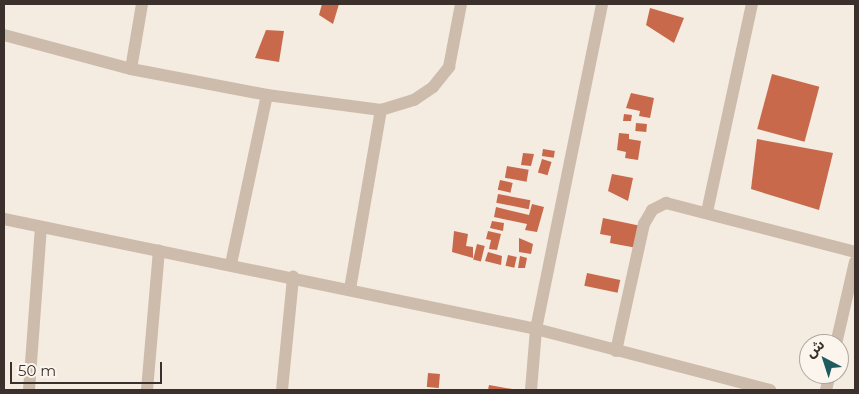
<!DOCTYPE html>
<meta charset="utf-8">
<style>
body{margin:0}
#map{position:relative;width:859px;height:394px;overflow:hidden;background:#f4ebe1;font-family:Montserrat,"Noto Sans Arabic",sans-serif}
div>[style]{position:absolute}
.building>*{inset:0;background:#c8694b;transform-origin:0 0}
.minor>*{height:12px;margin:-6px;padding:0 6px;transform-origin:6px;border-radius:6px;background:#cdbbac}
.tertiary>*{height:12px;margin:-6px;padding:0 6px;transform-origin:6px;border-radius:6px;background:#cdbbac}
span{translate:-50% -50%;white-space:nowrap;text-align:center;line-height:1.15;-webkit-text-stroke:4px #fbf5ee;paint-order:stroke}
.frame{position:absolute;inset:0;border:5px solid #3b302b;pointer-events:none}
.north{position:absolute;left:799px;top:334px;width:50px;height:50px;box-sizing:border-box;background:#fbf5ee;border:1px solid #aea6a0;border-radius:50%;rotate:320deg;font-size:14px;font-weight:700;line-height:20px;text-align:center;color:#3b302b}
.north::after{content:'';display:block;margin:auto;width:18px;height:22px;background:#1f5a5e;clip-path:polygon(50% 0,100% 100%,50% 72%,0 100%)}
.scale{position:absolute;left:10px;top:362px;width:152px;height:22px;box-sizing:border-box;border:2px solid #3b302b;border-top:0;padding-left:6px;font-size:15px;line-height:18px;white-space:nowrap;color:#3b302b;-webkit-text-stroke:4px #fbf5ee;paint-order:stroke}
</style>
<div id="map">
<div class="building">
<div style="clip-path:polygon(322px 4px,339px 4px,333px 24px,319px 15px)"></div>
<div style="clip-path:polygon(650px 8px,684px 18px,674px 43px,646px 25px)"></div>
<div style="clip-path:polygon(266px 30px,284px 31px,279px 62px,255px 58px)"></div>
<div style="left:772px;top:74px;width:49px;height:57px;rotate:15deg"></div>
<div style="clip-path:polygon(631px 93px,654px 98px,650px 118px,639px 116px,640px 111px,626px 108px)"></div>
<div style="clip-path:polygon(624px 114px,632px 115px,631px 121px,623px 121px)"></div>
<div style="left:636px;top:123px;width:11px;height:8px;rotate:5deg"></div>
<div style="clip-path:polygon(619px 133px,629px 134px,629px 139px,641px 141px,638px 160px,625px 158px,626px 152px,617px 150px)"></div>
<div style="clip-path:polygon(757px 139px,833px 153px,819px 210px,751px 189px)"></div>
<div style="left:543px;top:149px;width:12px;height:7px;rotate:9deg"></div>
<div style="clip-path:polygon(523px 153px,534px 154px,531px 166px,521px 165px)"></div>
<div style="left:542px;top:159px;width:10px;height:14px;rotate:17deg"></div>
<div style="left:507px;top:166px;width:22px;height:12px;rotate:10deg"></div>
<div style="clip-path:polygon(612px 174px,633px 178px,628px 201px,608px 191px)"></div>
<div style="left:500px;top:180px;width:13px;height:10px;rotate:13deg"></div>
<div style="left:498px;top:194px;width:33px;height:9px;rotate:11deg"></div>
<div style="clip-path:polygon(532px 204px,544px 207px,537px 232px,525px 230px,527px 224px,494px 217px,496px 207px,529px 215px)"></div>
<div style="clip-path:polygon(603px 218px,641px 226px,637px 248px,610px 243px,611px 236px,600px 234px)"></div>
<div style="clip-path:polygon(492px 221px,504px 223px,503px 231px,490px 228px)"></div>
<div style="clip-path:polygon(454px 231px,468px 234px,466px 246px,473px 247px,473px 258px,452px 252px)"></div>
<div style="clip-path:polygon(488px 231px,501px 234px,497px 250px,489px 249px,491px 240px,486px 239px)"></div>
<div style="clip-path:polygon(519px 238px,533px 244px,531px 254px,519px 252px)"></div>
<div style="left:477px;top:244px;width:8px;height:16px;rotate:14deg"></div>
<div style="clip-path:polygon(488px 252px,502px 256px,501px 265px,485px 261px)"></div>
<div style="left:508px;top:255px;width:9px;height:11px;rotate:13deg"></div>
<div style="clip-path:polygon(520px 256px,527px 258px,525px 268px,518px 268px)"></div>
<div style="left:587px;top:273px;width:34px;height:13px;rotate:12deg"></div>
<div style="left:428px;top:373px;width:12px;height:14px;rotate:5deg"></div>
<div style="clip-path:polygon(489px 385px,512px 389px,512px 390px,488px 390px)"></div>
</div>
<div class="minor">
<div style="left:4px;top:35px;width:131px;rotate:15deg"></div>
<div style="left:131px;top:69px;width:138px;rotate:10.8deg"></div>
<div style="left:267px;top:95px;width:115px;rotate:7.5deg"></div>
<div style="left:381px;top:110px;width:34px;rotate:-17deg"></div>
<div style="left:414px;top:100px;width:23px;rotate:-34deg"></div>
<div style="left:433px;top:87px;width:26px;rotate:-51deg"></div>
<div style="left:449px;top:67px;width:64px;rotate:-79.2deg"></div>
<div style="left:131px;top:69px;width:66px;rotate:-80.4deg"></div>
<div style="left:707px;top:212px;width:213px;rotate:-77.8deg"></div>
<div style="left:231px;top:264px;width:173px;rotate:-78deg"></div>
<div style="left:350px;top:289px;width:182px;rotate:-80.2deg"></div>
<div style="left:836px;top:344px;width:84px;rotate:-77deg"></div>
<div style="left:616px;top:351px;width:130px;rotate:-77.6deg"></div>
<div style="left:644px;top:224px;width:16px;rotate:-60deg"></div>
<div style="left:652px;top:210px;width:16px;rotate:-27deg"></div>
<div style="left:666px;top:203px;width:195px;rotate:14.5deg"></div>
<div style="left:29px;top:390px;width:162px;rotate:-85.8deg"></div>
<div style="left:147px;top:390px;width:140px;rotate:-85.1deg"></div>
<div style="left:282px;top:390px;width:114px;rotate:-84.4deg"></div>
<div style="left:531px;top:390px;width:61px;rotate:-85.3deg"></div>
<div style="left:536px;top:329px;width:332px;rotate:-78.5deg"></div>
<div style="left:826px;top:390px;width:16px;rotate:-76deg"></div>
</div>
<div class="tertiary">
<div style="left:4px;top:219px;width:543px;rotate:11.68deg"></div>
<div style="left:536px;top:329px;width:242px;rotate:14.6deg"></div>
</div>
<div class="frame"></div>
<div class="north">ش</div>
<div class="scale">50 m</div>
</div>
